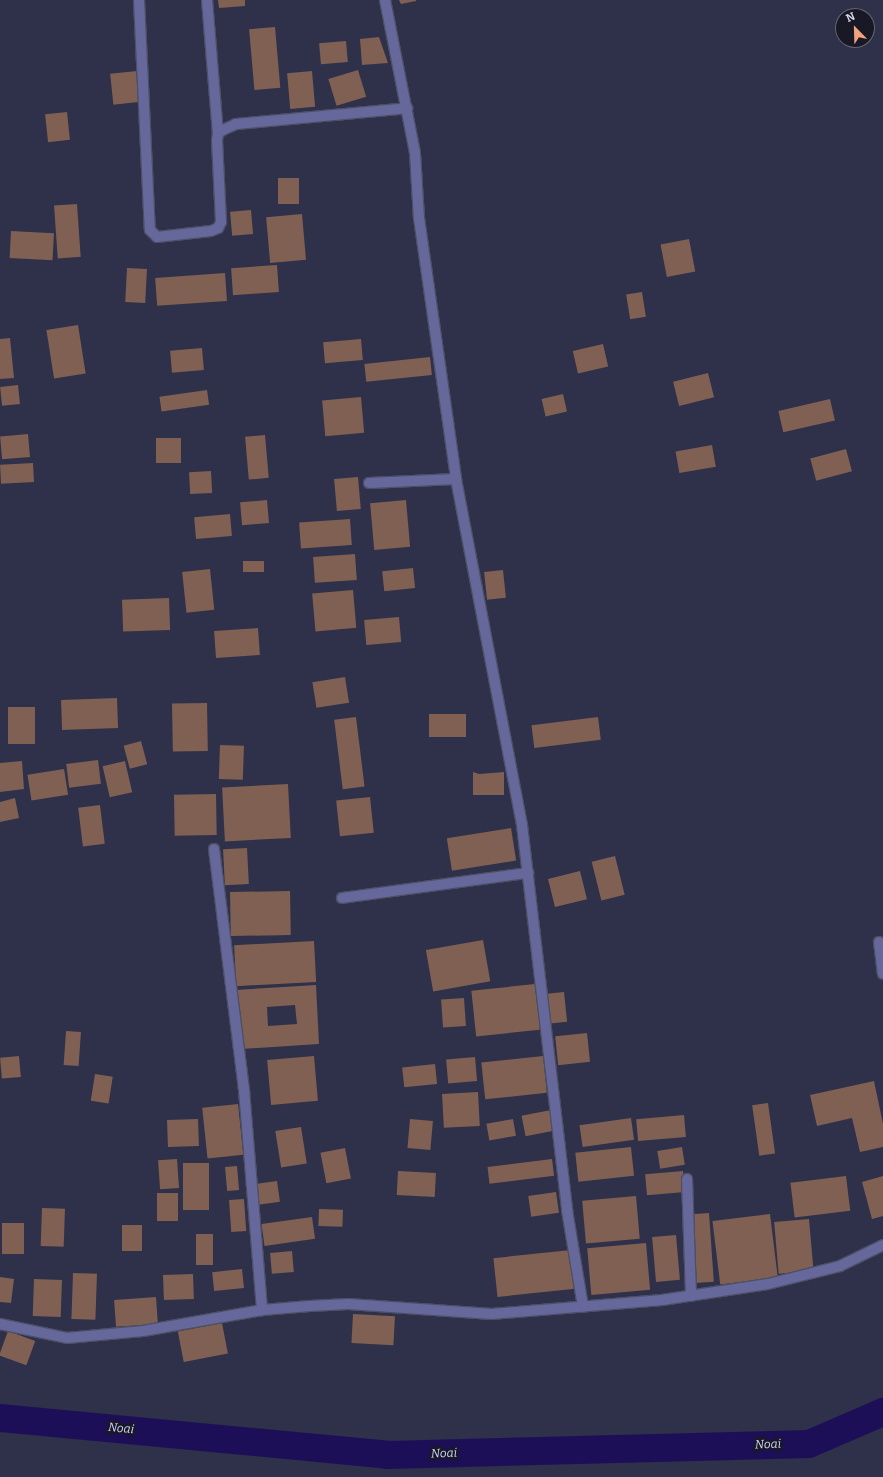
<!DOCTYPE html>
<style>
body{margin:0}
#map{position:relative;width:883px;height:1477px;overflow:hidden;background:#2f3049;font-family:Bitter,serif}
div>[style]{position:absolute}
.canal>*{height:28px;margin:-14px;padding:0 14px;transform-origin:14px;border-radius:14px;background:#1d0f57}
.building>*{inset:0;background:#7f6053;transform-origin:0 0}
.roads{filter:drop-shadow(1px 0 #4d4f66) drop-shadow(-1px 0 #4d4f66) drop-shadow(0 1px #4d4f66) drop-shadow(0 -1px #4d4f66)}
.minor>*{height:10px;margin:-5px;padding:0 5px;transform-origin:5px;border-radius:5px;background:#66689c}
span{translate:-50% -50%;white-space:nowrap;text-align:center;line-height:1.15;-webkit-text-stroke:4px #191925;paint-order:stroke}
.water-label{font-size:12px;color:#cfd3fe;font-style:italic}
.north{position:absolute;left:835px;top:8px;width:40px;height:40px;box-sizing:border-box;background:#191925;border:1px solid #656674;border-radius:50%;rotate:337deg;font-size:11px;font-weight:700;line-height:16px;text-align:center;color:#d8daea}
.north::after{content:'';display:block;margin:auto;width:14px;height:18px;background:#f2a17e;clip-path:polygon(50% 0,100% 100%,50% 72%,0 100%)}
</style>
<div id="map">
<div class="canal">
<div style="left:0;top:1418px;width:390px;rotate:5.4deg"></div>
<div style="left:388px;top:1455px;width:421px;rotate:-1.5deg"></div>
<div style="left:809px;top:1444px;width:81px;rotate:-23.4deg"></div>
</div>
<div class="building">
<div style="clip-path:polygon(218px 0,245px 0,245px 6px,219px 8px)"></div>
<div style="clip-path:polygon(399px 0,416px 0,416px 1px,401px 4px)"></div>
<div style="left:275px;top:27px;width:61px;height:26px;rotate:85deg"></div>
<div style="clip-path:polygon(379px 37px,388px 63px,362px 65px,360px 39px)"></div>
<div style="left:346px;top:41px;width:21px;height:27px;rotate:85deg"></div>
<div style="left:358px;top:70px;width:28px;height:31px;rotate:73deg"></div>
<div style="left:137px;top:71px;width:31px;height:27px;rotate:84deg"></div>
<div style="left:312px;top:71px;width:36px;height:25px;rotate:85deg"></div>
<div style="left:67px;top:112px;width:28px;height:22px;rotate:84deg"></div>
<div style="left:278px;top:178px;width:21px;height:26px"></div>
<div style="left:77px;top:204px;width:53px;height:23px;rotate:86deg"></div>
<div style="left:251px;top:210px;width:24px;height:21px;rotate:85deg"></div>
<div style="left:302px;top:214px;width:46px;height:36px;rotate:85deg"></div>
<div style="left:11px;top:231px;width:43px;height:27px;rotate:3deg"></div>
<div style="left:689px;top:239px;width:33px;height:29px;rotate:79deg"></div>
<div style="left:277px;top:265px;width:27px;height:46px;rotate:86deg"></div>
<div style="left:127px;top:268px;width:20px;height:34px;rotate:3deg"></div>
<div style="left:225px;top:273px;width:28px;height:70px;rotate:86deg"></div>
<div style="left:642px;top:292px;width:25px;height:16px;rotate:81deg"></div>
<div style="left:78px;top:325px;width:49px;height:32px;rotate:81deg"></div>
<div style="clip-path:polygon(10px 338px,14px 378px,0 379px,0 339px)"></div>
<div style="left:361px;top:339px;width:21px;height:38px;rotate:85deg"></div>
<div style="left:603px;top:344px;width:23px;height:31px;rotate:77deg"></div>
<div style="left:202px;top:348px;width:22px;height:32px;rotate:85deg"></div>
<div style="left:430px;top:357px;width:18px;height:66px;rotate:84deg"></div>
<div style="left:708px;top:373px;width:25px;height:36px;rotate:76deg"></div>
<div style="left:18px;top:385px;width:19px;height:18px;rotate:84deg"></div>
<div style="left:207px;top:390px;width:15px;height:48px;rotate:82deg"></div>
<div style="left:563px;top:394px;width:18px;height:22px;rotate:77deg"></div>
<div style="left:361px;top:397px;width:36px;height:39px;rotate:85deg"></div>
<div style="left:830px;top:399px;width:22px;height:53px;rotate:77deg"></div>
<div style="left:28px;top:434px;width:23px;height:28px;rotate:85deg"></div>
<div style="left:265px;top:435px;width:43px;height:20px;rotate:85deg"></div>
<div style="left:181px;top:438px;width:25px;height:25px;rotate:90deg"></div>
<div style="left:712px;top:445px;width:22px;height:37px;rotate:80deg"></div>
<div style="left:846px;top:449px;width:23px;height:37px;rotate:75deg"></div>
<div style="left:33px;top:463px;width:19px;height:33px;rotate:87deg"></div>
<div style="left:211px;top:471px;width:22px;height:22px;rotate:87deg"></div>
<div style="left:358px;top:477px;width:32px;height:24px;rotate:85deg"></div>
<div style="left:267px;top:500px;width:23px;height:27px;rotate:85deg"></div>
<div style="left:406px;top:500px;width:47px;height:36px;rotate:85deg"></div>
<div style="left:230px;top:514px;width:22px;height:36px;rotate:85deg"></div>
<div style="left:350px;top:519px;width:26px;height:51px;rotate:86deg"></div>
<div style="left:355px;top:554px;width:26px;height:42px;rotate:86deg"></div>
<div style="left:243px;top:561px;width:21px;height:11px"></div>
<div style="left:413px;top:568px;width:20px;height:31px;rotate:84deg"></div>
<div style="left:210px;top:569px;width:41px;height:28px;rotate:84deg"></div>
<div style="left:503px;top:570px;width:28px;height:19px;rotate:84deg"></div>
<div style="left:353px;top:590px;width:38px;height:41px;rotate:85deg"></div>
<div style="left:169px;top:598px;width:32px;height:47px;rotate:88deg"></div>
<div style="left:399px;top:617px;width:25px;height:35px;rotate:85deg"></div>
<div style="left:258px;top:628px;width:27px;height:44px;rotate:86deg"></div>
<div style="left:345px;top:677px;width:26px;height:33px;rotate:81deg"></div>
<div style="left:117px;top:698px;width:30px;height:56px;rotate:88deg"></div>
<div style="left:207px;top:703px;width:48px;height:35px;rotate:89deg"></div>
<div style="left:8px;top:707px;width:27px;height:37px"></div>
<div style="left:429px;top:714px;width:37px;height:23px"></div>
<div style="left:356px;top:717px;width:70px;height:22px;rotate:83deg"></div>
<div style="left:598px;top:717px;width:23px;height:67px;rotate:83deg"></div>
<div style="left:141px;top:741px;width:24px;height:18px;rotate:75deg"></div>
<div style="left:220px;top:745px;width:24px;height:34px;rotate:2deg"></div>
<div style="left:98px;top:760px;width:24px;height:32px;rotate:83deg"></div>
<div style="clip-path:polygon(22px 761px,24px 789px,0 792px,0 763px)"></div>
<div style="left:125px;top:761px;width:32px;height:23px;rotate:77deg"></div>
<div style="left:64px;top:769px;width:26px;height:37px;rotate:81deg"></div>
<div style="clip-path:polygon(473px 772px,479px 774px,504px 772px,504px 795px,473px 795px)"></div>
<div style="left:288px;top:784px;width:54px;height:66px;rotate:87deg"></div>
<div style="left:216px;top:794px;width:41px;height:42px;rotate:89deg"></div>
<div style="left:370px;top:797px;width:36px;height:34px;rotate:84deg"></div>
<div style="clip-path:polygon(15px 798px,19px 818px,0 822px,0 802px)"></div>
<div style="left:100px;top:805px;width:39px;height:22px;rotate:83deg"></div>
<div style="left:511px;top:828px;width:33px;height:65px;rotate:81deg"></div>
<div style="left:247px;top:848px;width:36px;height:24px;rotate:87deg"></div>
<div style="left:615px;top:856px;width:40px;height:24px;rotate:76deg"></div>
<div style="left:580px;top:871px;width:29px;height:33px;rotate:76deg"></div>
<div style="left:290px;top:891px;width:44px;height:60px;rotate:89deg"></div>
<div style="left:483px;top:940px;width:42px;height:58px;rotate:80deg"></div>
<div style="left:314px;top:941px;width:41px;height:80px;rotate:87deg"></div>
<div style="left:535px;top:984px;width:46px;height:64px;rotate:84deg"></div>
<div style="clip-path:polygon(evenodd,316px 985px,319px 1044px,242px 1049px,235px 990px,316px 985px,295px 1005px,297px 1024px,268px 1026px,267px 1007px,295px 1005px)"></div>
<div style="left:564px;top:992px;width:30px;height:17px;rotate:84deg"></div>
<div style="left:464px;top:998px;width:28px;height:23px;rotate:86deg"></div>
<div style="left:66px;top:1031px;width:15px;height:34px;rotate:4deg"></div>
<div style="left:587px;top:1033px;width:29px;height:32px;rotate:84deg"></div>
<div style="left:19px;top:1056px;width:21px;height:19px;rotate:85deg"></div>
<div style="left:314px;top:1056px;width:45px;height:47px;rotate:85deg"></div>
<div style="left:543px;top:1056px;width:37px;height:62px;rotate:84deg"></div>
<div style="left:475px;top:1057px;width:24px;height:29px;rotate:85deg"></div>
<div style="left:435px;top:1064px;width:20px;height:33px;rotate:84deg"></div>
<div style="left:95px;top:1074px;width:18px;height:27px;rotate:9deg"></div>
<div style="clip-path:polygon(874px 1081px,883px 1124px,883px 1147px,860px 1152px,852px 1118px,817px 1126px,810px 1095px)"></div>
<div style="left:478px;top:1092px;width:34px;height:36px;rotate:87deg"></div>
<div style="left:768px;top:1103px;width:51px;height:16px;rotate:82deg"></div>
<div style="left:238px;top:1104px;width:51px;height:36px;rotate:84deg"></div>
<div style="left:551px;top:1110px;width:21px;height:30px;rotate:79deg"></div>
<div style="left:684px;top:1115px;width:22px;height:48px;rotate:85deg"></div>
<div style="left:631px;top:1118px;width:22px;height:52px;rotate:82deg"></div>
<div style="left:198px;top:1119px;width:27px;height:31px;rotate:88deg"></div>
<div style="left:410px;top:1119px;width:23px;height:29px;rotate:5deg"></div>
<div style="left:513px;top:1119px;width:17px;height:27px;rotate:80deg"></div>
<div style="left:301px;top:1127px;width:37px;height:26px;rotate:81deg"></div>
<div style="left:631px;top:1147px;width:29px;height:56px;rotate:84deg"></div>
<div style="left:682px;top:1147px;width:18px;height:25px;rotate:81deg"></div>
<div style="left:345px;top:1148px;width:31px;height:25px;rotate:79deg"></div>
<div style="left:177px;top:1159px;width:29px;height:19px;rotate:86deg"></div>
<div style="left:552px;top:1159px;width:17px;height:65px;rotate:83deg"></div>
<div style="left:183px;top:1163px;width:26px;height:47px"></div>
<div style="left:237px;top:1166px;width:24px;height:12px;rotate:85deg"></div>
<div style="left:398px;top:1171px;width:38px;height:24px;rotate:3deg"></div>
<div style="left:683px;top:1171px;width:21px;height:38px;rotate:85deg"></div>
<div style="left:846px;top:1176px;width:35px;height:56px;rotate:83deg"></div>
<div style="clip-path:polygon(883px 1176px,883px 1216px,872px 1219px,862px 1182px)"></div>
<div style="left:277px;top:1181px;width:21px;height:22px;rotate:82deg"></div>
<div style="left:556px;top:1192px;width:21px;height:28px;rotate:82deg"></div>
<div style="left:157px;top:1193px;width:21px;height:28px"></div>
<div style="left:636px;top:1196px;width:43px;height:54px;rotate:85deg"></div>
<div style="left:244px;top:1199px;width:32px;height:15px;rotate:86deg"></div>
<div style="left:42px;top:1208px;width:23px;height:38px;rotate:2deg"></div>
<div style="left:319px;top:1209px;width:24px;height:17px;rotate:2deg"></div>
<div style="left:709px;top:1213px;width:69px;height:18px;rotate:86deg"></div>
<div style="left:770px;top:1214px;width:64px;height:58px;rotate:83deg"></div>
<div style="left:312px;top:1217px;width:22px;height:51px;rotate:82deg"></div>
<div style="left:809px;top:1219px;width:52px;height:35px;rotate:85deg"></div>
<div style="left:2px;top:1223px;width:22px;height:31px"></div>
<div style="left:122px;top:1225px;width:20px;height:26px"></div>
<div style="left:196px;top:1234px;width:17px;height:31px"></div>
<div style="left:676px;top:1235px;width:45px;height:24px;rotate:85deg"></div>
<div style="left:646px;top:1243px;width:47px;height:59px;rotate:85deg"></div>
<div style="left:571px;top:1250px;width:39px;height:78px;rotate:84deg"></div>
<div style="left:292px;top:1251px;width:21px;height:22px;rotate:85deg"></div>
<div style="left:242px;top:1269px;width:19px;height:30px;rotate:84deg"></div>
<div style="left:73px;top:1273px;width:24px;height:46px;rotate:2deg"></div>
<div style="left:193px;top:1274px;width:25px;height:30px;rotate:88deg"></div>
<div style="clip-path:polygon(0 1277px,14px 1279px,11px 1303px,0 1302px)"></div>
<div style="left:34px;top:1279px;width:28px;height:37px;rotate:2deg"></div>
<div style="left:156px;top:1297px;width:27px;height:42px;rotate:86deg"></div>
<div style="left:353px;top:1314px;width:42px;height:29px;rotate:3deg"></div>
<div style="left:222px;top:1323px;width:31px;height:45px;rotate:79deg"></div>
<div style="left:8px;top:1331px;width:29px;height:26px;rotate:20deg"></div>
</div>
<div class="roads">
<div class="minor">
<div style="left:139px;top:0;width:230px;rotate:87.3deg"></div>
<div style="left:150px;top:230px;width:10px;rotate:45deg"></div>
<div style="left:157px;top:237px;width:54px;rotate:-6.3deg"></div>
<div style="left:211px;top:231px;width:8px;rotate:-23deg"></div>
<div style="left:218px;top:228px;width:7px;rotate:-63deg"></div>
<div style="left:221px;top:222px;width:81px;rotate:-92.8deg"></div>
<div style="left:217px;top:141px;width:8px;rotate:-83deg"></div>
<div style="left:218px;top:133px;width:8px;rotate:-30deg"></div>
<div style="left:225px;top:129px;width:12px;rotate:-24deg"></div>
<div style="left:236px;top:124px;width:172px;rotate:-5.3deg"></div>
<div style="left:207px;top:0;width:133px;rotate:85.3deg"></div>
<div style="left:385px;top:0;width:156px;rotate:78.9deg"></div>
<div style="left:415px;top:153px;width:65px;rotate:86.5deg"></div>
<div style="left:419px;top:218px;width:264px;rotate:81.9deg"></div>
<div style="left:456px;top:479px;width:352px;rotate:79.2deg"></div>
<div style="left:522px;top:825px;width:388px;rotate:83.3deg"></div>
<div style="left:567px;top:1210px;width:98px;rotate:80.6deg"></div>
<div style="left:369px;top:483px;width:87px;rotate:-2.6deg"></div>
<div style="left:214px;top:849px;width:243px;rotate:82.9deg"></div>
<div style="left:244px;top:1090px;width:221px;rotate:85.3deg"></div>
<div style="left:342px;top:898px;width:188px;rotate:-7.7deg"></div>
<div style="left:879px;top:942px;width:32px;rotate:83deg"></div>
<div style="left:687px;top:1179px;width:117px;rotate:88deg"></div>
<div style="left:0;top:1324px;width:68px;rotate:11.8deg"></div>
<div style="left:67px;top:1338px;width:76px;rotate:-5.3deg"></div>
<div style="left:143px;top:1331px;width:121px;rotate:-10deg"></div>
<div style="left:262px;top:1310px;width:48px;rotate:-4.8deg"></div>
<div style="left:310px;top:1306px;width:38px;rotate:-3deg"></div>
<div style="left:348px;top:1304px;width:144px;rotate:4deg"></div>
<div style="left:492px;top:1314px;width:171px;rotate:-4.7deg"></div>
<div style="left:662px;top:1300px;width:107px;rotate:-8.6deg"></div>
<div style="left:768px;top:1284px;width:74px;rotate:-14deg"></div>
<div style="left:840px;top:1266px;width:48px;rotate:-26deg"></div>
</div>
</div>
<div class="water-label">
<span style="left:121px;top:1429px;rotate:6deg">Noai</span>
<span style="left:768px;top:1445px;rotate:-2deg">Noai</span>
<span style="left:444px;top:1454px;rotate:-2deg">Noai</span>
</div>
<div class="north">N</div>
</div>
